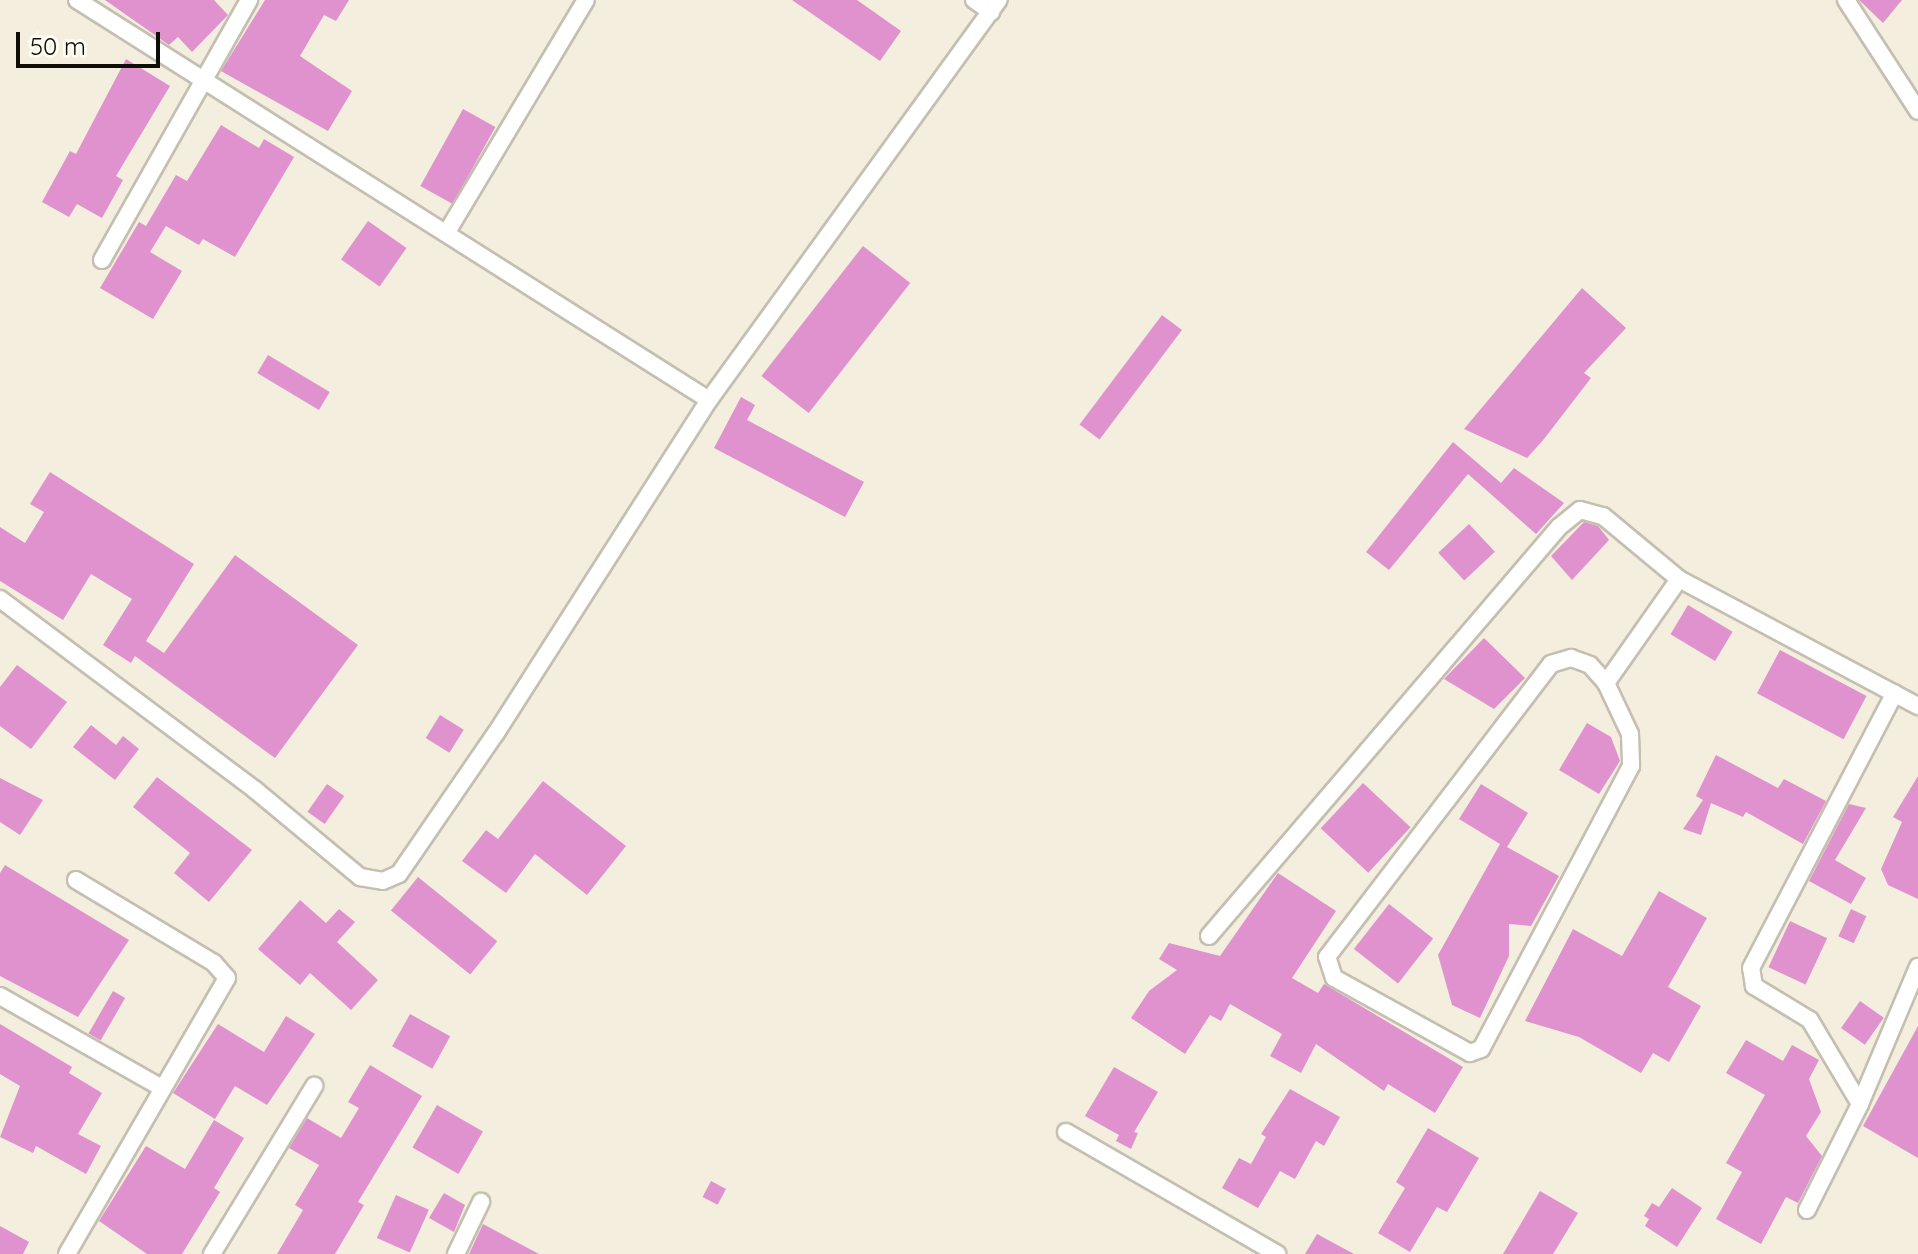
<!DOCTYPE html>
<style>
body{margin:0}
#map{position:relative;width:1918px;height:1254px;overflow:hidden;background:#f3eede;font-family:Quicksand,sans-serif}
div>[style]{position:absolute}
.building>*{inset:0;background:#e092cf;transform-origin:0 0}
.roads{filter:drop-shadow(2px 0 #c4bfb0) drop-shadow(-2px 0 #c4bfb0) drop-shadow(0 2px #c4bfb0) drop-shadow(0 -2px #c4bfb0)}
.minor>*{height:16px;margin:-8px;padding:0 8px;transform-origin:8px;border-radius:8px;background:#fff}
span{translate:-50% -50%;white-space:nowrap;text-align:center;line-height:1.15;-webkit-text-stroke:7px #fefbf2;paint-order:stroke}
.scale{position:absolute;left:16px;top:32px;width:144px;height:36px;box-sizing:border-box;border:4px solid #0e0d08;border-top:0;padding-left:10px;font-size:24px;line-height:28px;white-space:nowrap;color:#0e0d08;-webkit-text-stroke:6px #fefbf2;paint-order:stroke}
</style>
<div id="map">
<div class="building">
<div style="clip-path:polygon(105px 0,214px 0,228px 15px,192px 52px,178px 37px,169px 45px)"></div>
<div style="clip-path:polygon(265px 0,349px 0,336px 21px,324px 15px,300px 56px,352px 91px,328px 131px,221px 71px)"></div>
<div style="clip-path:polygon(792px 0,857px 0,901px 31px,880px 61px)"></div>
<div style="clip-path:polygon(1859px 0,1902px 0,1883px 23px)"></div>
<div style="clip-path:polygon(126px 59px,170px 86px,116px 176px,123px 180px,102px 218px,77px 204px,69px 217px,42px 202px,70px 151px,76px 154px)"></div>
<div style="left:463px;top:109px;width:37px;height:88px;rotate:29deg"></div>
<div style="clip-path:polygon(221px 125px,259px 148px,264px 139px,294px 157px,235px 257px,203px 239px,199px 245px,166px 226px,150px 252px,182px 271px,153px 319px,100px 288px,139px 222px,146px 226px,176px 175px,187px 181px)"></div>
<div style="left:368px;top:221px;width:47px;height:47px;rotate:35deg"></div>
<div style="left:863px;top:246px;width:60px;height:165px;rotate:38deg"></div>
<div style="clip-path:polygon(1582px 288px,1626px 328px,1584px 373px,1591px 378px,1544px 439px,1527px 458px,1464px 429px)"></div>
<div style="left:1162px;top:315px;width:25px;height:137px;rotate:37deg"></div>
<div style="left:268px;top:355px;width:72px;height:21px;rotate:31deg"></div>
<div style="clip-path:polygon(741px 397px,755px 405px,747px 420px,864px 482px,845px 517px,714px 448px)"></div>
<div style="clip-path:polygon(1453px 442px,1501px 483px,1514px 468px,1564px 503px,1536px 534px,1468px 474px,1389px 570px,1366px 552px)"></div>
<div style="clip-path:polygon(50px 472px,194px 564px,146px 641px,164px 653px,235px 555px,358px 645px,275px 758px,135px 656px,131px 663px,103px 645px,132px 599px,91px 574px,63px 620px,0 581px,0 527px,25px 543px,44px 512px,30px 504px)"></div>
<div style="clip-path:polygon(1584px 522px,1598px 526px,1609px 540px,1572px 580px,1551px 556px)"></div>
<div style="left:1469px;top:524px;width:38px;height:42px;rotate:47deg"></div>
<div style="left:1688px;top:605px;width:52px;height:34px;rotate:31deg"></div>
<div style="clip-path:polygon(1484px 638px,1525px 678px,1494px 709px,1444px 679px)"></div>
<div style="left:1780px;top:650px;width:98px;height:49px;rotate:28deg"></div>
<div style="clip-path:polygon(17px 665px,67px 702px,31px 749px,0 726px,0 687px)"></div>
<div style="left:440px;top:715px;width:28px;height:27px;rotate:32deg"></div>
<div style="clip-path:polygon(1587px 723px,1611px 737px,1620px 761px,1599px 794px,1559px 770px)"></div>
<div style="clip-path:polygon(91px 725px,116px 745px,123px 736px,139px 749px,115px 780px,73px 747px)"></div>
<div style="clip-path:polygon(1716px 755px,1778px 788px,1784px 779px,1826px 801px,1803px 844px,1746px 812px,1743px 817px,1711px 803px,1701px 835px,1683px 829px,1703px 800px,1696px 796px)"></div>
<div style="clip-path:polygon(1918px 776px,1918px 899px,1888px 885px,1881px 869px,1902px 822px,1893px 817px)"></div>
<div style="clip-path:polygon(157px 777px,252px 850px,209px 902px,174px 873px,190px 853px,133px 807px)"></div>
<div style="clip-path:polygon(0 778px,43px 800px,20px 835px,0 822px)"></div>
<div style="clip-path:polygon(543px 781px,626px 846px,587px 895px,535px 854px,506px 893px,462px 861px,486px 830px,498px 839px)"></div>
<div style="left:1363px;top:783px;width:65px;height:62px;rotate:43deg"></div>
<div style="left:327px;top:784px;width:21px;height:34px;rotate:35deg"></div>
<div style="clip-path:polygon(1481px 784px,1528px 813px,1507px 847px,1559px 876px,1531px 926px,1509px 924px,1509px 956px,1480px 1018px,1452px 1005px,1438px 955px,1500px 844px,1459px 819px)"></div>
<div style="clip-path:polygon(1849px 804px,1866px 808px,1835px 860px,1866px 878px,1851px 904px,1809px 881px)"></div>
<div style="clip-path:polygon(5px 865px,129px 940px,78px 1017px,0 976px,0 873px)"></div>
<div style="clip-path:polygon(1278px 873px,1336px 911px,1292px 978px,1318px 993px,1324px 984px,1463px 1067px,1435px 1113px,1388px 1084px,1384px 1091px,1316px 1044px,1301px 1073px,1270px 1056px,1282px 1034px,1230px 1004px,1221px 1021px,1210px 1015px,1185px 1054px,1131px 1018px,1149px 991px,1177px 970px,1159px 959px,1169px 943px,1220px 956px)"></div>
<div style="left:418px;top:877px;width:102px;height:43px;rotate:39deg"></div>
<div style="clip-path:polygon(1659px 891px,1707px 918px,1668px 987px,1701px 1006px,1669px 1062px,1653px 1053px,1641px 1073px,1579px 1037px,1525px 1021px,1573px 929px,1622px 956px)"></div>
<div style="clip-path:polygon(300px 900px,326px 923px,339px 909px,355px 922px,337px 942px,378px 980px,351px 1010px,310px 973px,300px 985px,258px 949px)"></div>
<div style="left:1389px;top:904px;width:56px;height:57px;rotate:38deg"></div>
<div style="left:1851px;top:909px;width:17px;height:30px;rotate:25deg"></div>
<div style="left:1790px;top:921px;width:41px;height:51px;rotate:25deg"></div>
<div style="left:113px;top:991px;width:14px;height:49px;rotate:30deg"></div>
<div style="left:1860px;top:1001px;width:29px;height:33px;rotate:35deg"></div>
<div style="left:410px;top:1014px;width:46px;height:37px;rotate:29deg"></div>
<div style="clip-path:polygon(286px 1016px,315px 1034px,267px 1105px,235px 1086px,215px 1119px,173px 1093px,218px 1024px,264px 1052px)"></div>
<div style="clip-path:polygon(0 1024px,72px 1067px,69px 1073px,102px 1093px,78px 1134px,101px 1146px,86px 1174px,36px 1146px,33px 1153px,0 1137px,20px 1086px,0 1074px)"></div>
<div style="clip-path:polygon(1918px 1026px,1918px 1158px,1863px 1126px)"></div>
<div style="clip-path:polygon(1746px 1040px,1783px 1061px,1792px 1045px,1819px 1060px,1809px 1079px,1821px 1112px,1806px 1136px,1822px 1156px,1798px 1203px,1786px 1197px,1761px 1244px,1716px 1219px,1742px 1172px,1726px 1163px,1765px 1095px,1726px 1073px)"></div>
<div style="clip-path:polygon(370px 1065px,422px 1096px,358px 1202px,364px 1205px,335px 1254px,277px 1254px,303px 1210px,295px 1205px,319px 1165px,289px 1148px,307px 1118px,341px 1138px,359px 1108px,348px 1102px)"></div>
<div style="clip-path:polygon(1114px 1067px,1158px 1092px,1134px 1132px,1138px 1133px,1131px 1149px,1116px 1141px,1119px 1135px,1085px 1116px)"></div>
<div style="clip-path:polygon(1290px 1089px,1340px 1117px,1324px 1146px,1316px 1141px,1295px 1179px,1280px 1171px,1258px 1208px,1222px 1188px,1239px 1158px,1251px 1164px,1266px 1137px,1261px 1134px)"></div>
<div style="left:437px;top:1105px;width:53px;height:49px;rotate:30deg"></div>
<div style="clip-path:polygon(214px 1120px,244px 1138px,214px 1188px,220px 1192px,182px 1254px,147px 1254px,99px 1221px,146px 1146px,185px 1169px)"></div>
<div style="clip-path:polygon(1428px 1128px,1479px 1158px,1447px 1212px,1437px 1207px,1410px 1252px,1378px 1233px,1405px 1188px,1396px 1182px)"></div>
<div style="left:711px;top:1181px;width:17px;height:18px;rotate:28deg"></div>
<div style="clip-path:polygon(1672px 1188px,1702px 1208px,1677px 1247px,1645px 1226px,1649px 1219px,1644px 1216px,1652px 1203px,1659px 1207px)"></div>
<div style="clip-path:polygon(1540px 1191px,1578px 1213px,1553px 1254px,1503px 1254px)"></div>
<div style="clip-path:polygon(444px 1193px,465px 1205px,454px 1232px,429px 1218px)"></div>
<div style="left:396px;top:1195px;width:36px;height:47px;rotate:24deg"></div>
<div style="clip-path:polygon(483px 1224px,539px 1254px,469px 1254px)"></div>
<div style="clip-path:polygon(0 1226px,29px 1242px,23px 1254px,0 1254px)"></div>
<div style="clip-path:polygon(1317px 1234px,1354px 1254px,1305px 1254px)"></div>
</div>
<div class="roads">
<div class="minor">
<div style="left:77px;top:0;width:748px;rotate:32.33deg"></div>
<div style="left:709px;top:400px;width:494px;rotate:-54.1deg"></div>
<div style="left:974px;top:0;width:21px;rotate:35deg"></div>
<div style="left:1846px;top:0;width:132px;rotate:57deg"></div>
<div style="left:447px;top:232px;width:270px;rotate:-59.1deg"></div>
<div style="left:102px;top:260px;width:299px;rotate:-60.5deg"></div>
<div style="left:0;top:599px;width:317px;rotate:36.8deg"></div>
<div style="left:254px;top:789px;width:138px;rotate:39.7deg"></div>
<div style="left:360px;top:877px;width:23px;rotate:10deg"></div>
<div style="left:383px;top:881px;width:17px;rotate:-24deg"></div>
<div style="left:399px;top:874px;width:171px;rotate:-55.5deg"></div>
<div style="left:496px;top:733px;width:395px;rotate:-57.4deg"></div>
<div style="left:1571px;top:658px;width:20px;rotate:20deg"></div>
<div style="left:1590px;top:665px;width:24px;rotate:48deg"></div>
<div style="left:1606px;top:683px;width:56px;rotate:64.8deg"></div>
<div style="left:1630px;top:734px;width:32px;rotate:88deg"></div>
<div style="left:1631px;top:766px;width:320px;rotate:117.9deg"></div>
<div style="left:1481px;top:1049px;width:12px;rotate:160deg"></div>
<div style="left:1470px;top:1053px;width:155px;rotate:-151.1deg"></div>
<div style="left:1334px;top:978px;width:22px;rotate:-108deg"></div>
<div style="left:1327px;top:957px;width:369px;rotate:-52.6deg"></div>
<div style="left:1551px;top:664px;width:21px;rotate:-17deg"></div>
<div style="left:1606px;top:683px;width:127px;rotate:-54.9deg"></div>
<div style="left:1209px;top:936px;width:538px;rotate:-49.44deg"></div>
<div style="left:1559px;top:527px;width:27px;rotate:-39deg"></div>
<div style="left:1580px;top:510px;width:24px;rotate:15deg"></div>
<div style="left:1603px;top:516px;width:99px;rotate:39.7deg"></div>
<div style="left:1679px;top:579px;width:271px;rotate:28deg"></div>
<div style="left:0;top:996px;width:186px;rotate:29.6deg"></div>
<div style="left:1860px;top:1104px;width:98px;rotate:-120.8deg"></div>
<div style="left:1810px;top:1020px;width:66px;rotate:-148.7deg"></div>
<div style="left:1754px;top:986px;width:18px;rotate:-99deg"></div>
<div style="left:1751px;top:968px;width:310px;rotate:-62.4deg"></div>
<div style="left:1066px;top:1132px;width:244px;rotate:30deg"></div>
<div style="left:1807px;top:1210px;width:119px;rotate:-63.4deg"></div>
<div style="left:1860px;top:1104px;width:149px;rotate:-67.1deg"></div>
<div style="left:67px;top:1254px;width:319px;rotate:-59.9deg"></div>
<div style="left:227px;top:978px;width:20px;rotate:-131deg"></div>
<div style="left:214px;top:963px;width:161px;rotate:-149deg"></div>
<div style="left:212px;top:1254px;width:197px;rotate:-58.7deg"></div>
<div style="left:456px;top:1254px;width:58px;rotate:-64.3deg"></div>
</div>
</div>
<div class="scale">50 m</div>
</div>
